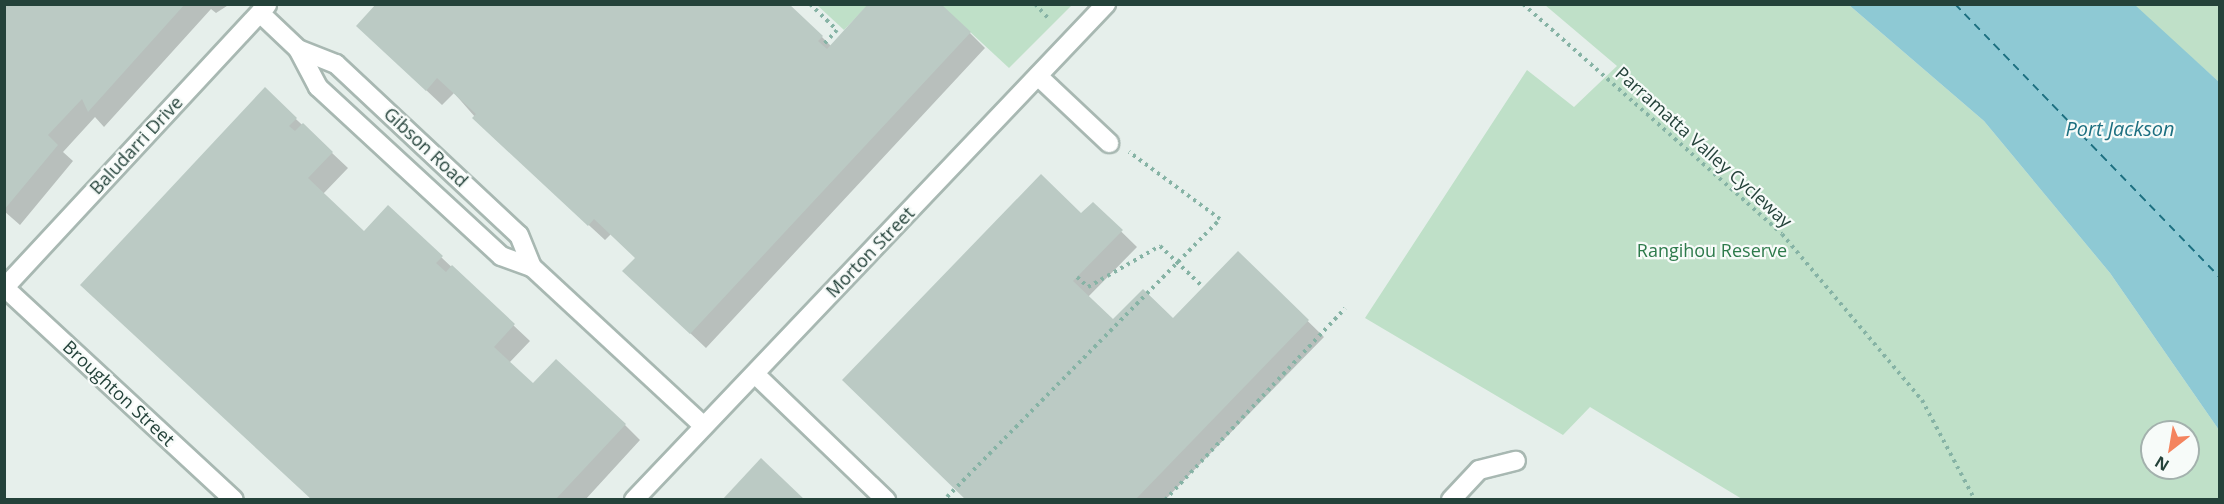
<!DOCTYPE html>
<style>
body{margin:0}
#map{position:relative;width:2224px;height:504px;overflow:hidden;background:#e6efeb;font-family:"Open Sans",sans-serif}
div>[style]{position:absolute}
.green>*{inset:0;background:#bfe0c8}
.water>*{inset:0;background:#8ec9d4}
.shadow>*{inset:0;background:#0003}
.ferry>*{height:1.5px;margin-top:-0.75px;transform-origin:0;background:repeating-linear-gradient(90deg,#1c6f80 0 8px,transparent 0 14px)}
.building>*{inset:0;background:#bbcac4}
.path>*{height:4px;margin-top:-2px;transform-origin:0;background:repeating-linear-gradient(90deg,#86b3a5 0 3px,transparent 0 7.5px)}
.roads{filter:drop-shadow(2px 0 #a8b8b2) drop-shadow(-2px 0 #a8b8b2) drop-shadow(0 2px #a8b8b2) drop-shadow(0 -2px #a8b8b2)}
.minor>*{height:18px;margin:-9px;padding:0 9px;transform-origin:9px;border-radius:9px;background:#fff}
span{translate:-50% -50%;white-space:nowrap;text-align:center;line-height:1.15;-webkit-text-stroke:4.5px #f7fbf9;paint-order:stroke}
.street-label{font-size:18px;color:#24423a}
.park-label{font-size:18px;color:#2d7a4b}
.water-label{font-size:20px;color:#1c6f80;font-style:italic}
.frame{position:absolute;inset:0;border:6px solid #24423a;pointer-events:none}
.north{position:absolute;left:2140px;top:420px;width:60px;height:60px;box-sizing:border-box;background:#f7fbf9;border:2px solid #a3b1ad;border-radius:50%;rotate:211deg;font-size:16px;font-weight:700;line-height:24px;text-align:center;color:#24423a}
.north::after{content:'';display:block;margin:auto;width:21px;height:27px;background:#f4845f;clip-path:polygon(50% 0,100% 100%,50% 72%,0 100%)}
</style>
<div id="map">
<div class="green">
<div style="clip-path:polygon(817px 5px,868px 5px,844px 30px)"></div>
<div style="clip-path:polygon(941px 5px,1072px 5px,1009px 68px)"></div>
<div style="clip-path:polygon(evenodd,1545px 5px,1849px 5px,1984px 121px,2110px 273px,2219px 430px,2219px 499px,1742px 499px,1590px 407px,1563px 435px,1365px 318px,1527px 70px,1574px 107px,1617px 66px,1545px 5px,2152px 432px,2188px 432px,2188px 468px,2152px 468px,2152px 432px)"></div>
<div style="clip-path:polygon(2073px 5px,2219px 5px,2219px 82px,2172px 40px)"></div>
</div>
<div class="water">
<div style="clip-path:polygon(1849px 5px,2135px 5px,2219px 82px,2219px 430px,2110px 273px,1984px 121px)"></div>
</div>
<div class="shadow">
<div style="clip-path:polygon(4px 4px,230px 4px,216px 13px,211px 9px,104px 127px,95px 117px,63px 152px,73px 161px,20px 225px,4px 211px)"></div>
<div style="clip-path:polygon(970px 33px,985px 48px,706px 348px,640px 286px,636px 258px,611px 234px,605px 240px,490px 134px,454px 93px,442px 105px,374px 41px,822px 37px,831px 46px)"></div>
<div style="clip-path:polygon(265px 90px,348px 168px,323px 194px,365px 233px,388px 207px,530px 341px,509px 363px,533px 386px,625px 425px,640px 440px,585px 500px,312px 500px)"></div>
<div style="clip-path:polygon(1093px 204px,1137px 247px,1088px 297px,1113px 321px,1173px 320px,1238px 253px,1324px 337px,1165px 500px,967px 500px,1081px 215px)"></div>
</div>
<div class="ferry">
<div style="left:1955px;top:4px;width:380px;rotate:45.9deg"></div>
</div>
<div class="building">
<div style="clip-path:polygon(4px 4px,185px 4px,88px 112px,82px 99px,48px 135px,58px 145px,4px 210px)"></div>
<div style="clip-path:polygon(376px 4px,789px 4px,823px 36px,818px 41px,827px 49px,868px 4px,941px 4px,971px 32px,690px 334px,622px 271px,635px 258px,594px 219px,588px 226px,472px 118px,476px 114px,437px 78px,426px 91px,356px 26px)"></div>
<div style="clip-path:polygon(265px 87px,297px 118px,289px 126px,295px 131px,303px 123px,333px 152px,308px 178px,364px 231px,388px 205px,443px 256px,436px 263px,446px 272px,452px 265px,515px 324px,494px 347px,533px 383px,556px 359px,626px 424px,555px 500px,312px 500px,80px 285px)"></div>
<div style="clip-path:polygon(1041px 174px,1081px 213px,1093px 202px,1123px 230px,1073px 281px,1113px 319px,1143px 289px,1173px 318px,1238px 251px,1309px 320px,1135px 500px,966px 500px,842px 380px)"></div>
<div style="clip-path:polygon(761px 458px,805px 500px,722px 500px)"></div>
</div>
<div class="path">
<div style="left:810px;top:4px;width:37px;rotate:44deg"></div>
<div style="left:837px;top:30px;width:21px;rotate:133deg"></div>
<div style="left:1035px;top:4px;width:19px;rotate:47deg"></div>
<div style="left:1523px;top:4px;width:346px;rotate:41.6deg"></div>
<div style="left:1782px;top:234px;width:217px;rotate:49.9deg"></div>
<div style="left:1922px;top:400px;width:113px;rotate:62.1deg"></div>
<div style="left:1077px;top:277px;width:15px;rotate:42deg"></div>
<div style="left:1088px;top:287px;width:83px;rotate:-29.7deg"></div>
<div style="left:1160px;top:246px;width:59px;rotate:43.6deg"></div>
<div style="left:947px;top:497px;width:390px;rotate:-45.5deg"></div>
<div style="left:1220px;top:219px;width:113px;rotate:-143.6deg"></div>
<div style="left:1165px;top:500px;width:263px;rotate:-46.8deg"></div>
</div>
<div class="roads">
<div class="minor">
<div style="left:260px;top:13px;width:52px;rotate:43.5deg"></div>
<div style="left:298px;top:49px;width:43px;rotate:62.2deg"></div>
<div style="left:318px;top:87px;width:249px;rotate:42.7deg"></div>
<div style="left:501px;top:256px;width:33px;rotate:20deg"></div>
<div style="left:532px;top:267px;width:234px;rotate:42.8deg"></div>
<div style="left:298px;top:49px;width:41px;rotate:21.5deg"></div>
<div style="left:336px;top:64px;width:250px;rotate:43.1deg"></div>
<div style="left:519px;top:235px;width:35px;rotate:68deg"></div>
<div style="left:1038px;top:76px;width:98px;rotate:43.3deg"></div>
<div style="left:4px;top:287px;width:313px;rotate:42.8deg"></div>
<div style="left:5px;top:287px;width:385px;rotate:-47.1deg"></div>
<div style="left:755px;top:374px;width:182px;rotate:43.9deg"></div>
<div style="left:634px;top:500px;width:685px;rotate:-46.42deg"></div>
<div style="left:1451px;top:500px;width:41px;rotate:-47deg"></div>
<div style="left:1479px;top:470px;width:38px;rotate:-14deg"></div>
</div>
</div>
<div class="street-label">
<span style="left:136px;top:145px;rotate:-47deg">Baludarri Drive</span>
<span style="left:426px;top:147px;rotate:43deg">Gibson Road</span>
<span style="left:1704px;top:147px;rotate:42deg">Parramatta Valley Cycleway</span>
<span style="left:870px;top:252px;rotate:-46deg">Morton Street</span>
<span style="left:119px;top:393px;rotate:43deg">Broughton Street</span>
</div>
<div class="park-label">
<span style="left:1712px;top:250px">Rangihou Reserve</span>
</div>
<div class="water-label">
<span style="left:2120px;top:128px">Port Jackson</span>
</div>
<div class="frame"></div>
<div class="north">N</div>
</div>
